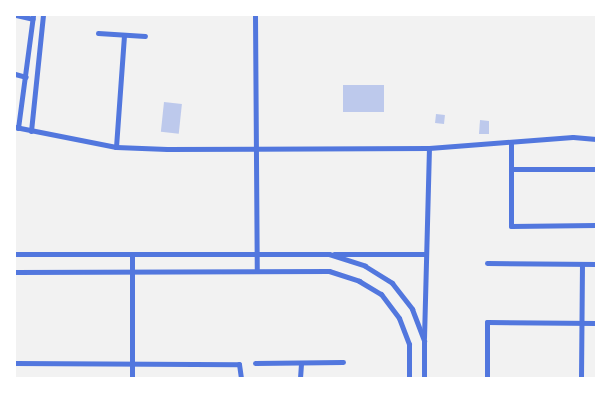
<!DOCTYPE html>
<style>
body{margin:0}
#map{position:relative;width:611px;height:393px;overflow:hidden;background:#f2f2f2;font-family:Jost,sans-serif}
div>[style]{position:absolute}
.building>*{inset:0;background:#bdc9ec;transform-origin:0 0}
.minor>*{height:5px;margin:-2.5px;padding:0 2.5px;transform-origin:2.5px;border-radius:2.5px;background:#5277de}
span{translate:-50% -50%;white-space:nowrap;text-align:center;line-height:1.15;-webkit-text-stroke:4px #fff;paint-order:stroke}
.frame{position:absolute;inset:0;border:16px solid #fff;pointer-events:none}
</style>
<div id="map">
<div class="building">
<div style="left:343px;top:85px;width:41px;height:27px"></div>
<div style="left:164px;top:102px;width:18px;height:30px;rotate:6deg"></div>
<div style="left:436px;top:114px;width:9px;height:9px;rotate:6deg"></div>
<div style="clip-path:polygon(480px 120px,489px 121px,489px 134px,479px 134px)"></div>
</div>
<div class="minor">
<div style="left:16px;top:15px;width:17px;rotate:13deg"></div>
<div style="left:255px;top:15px;width:256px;rotate:89.6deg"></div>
<div style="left:98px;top:33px;width:47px;rotate:3.7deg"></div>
<div style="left:15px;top:74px;width:11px;rotate:15deg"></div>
<div style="left:15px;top:127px;width:103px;rotate:11.2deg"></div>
<div style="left:116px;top:147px;width:51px;rotate:2.2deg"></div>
<div style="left:167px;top:149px;width:262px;rotate:-0.2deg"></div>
<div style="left:429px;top:148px;width:144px;rotate:-4.4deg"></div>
<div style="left:573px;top:137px;width:23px;rotate:5deg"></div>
<div style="left:18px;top:128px;width:114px;rotate:-82.4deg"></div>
<div style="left:31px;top:131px;width:117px;rotate:-84.1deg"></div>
<div style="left:511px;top:144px;width:82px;rotate:90deg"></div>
<div style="left:511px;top:226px;width:85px;rotate:-0.7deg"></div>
<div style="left:116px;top:147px;width:112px;rotate:-85.9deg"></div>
<div style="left:511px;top:169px;width:85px"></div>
<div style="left:15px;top:254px;width:314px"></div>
<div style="left:329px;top:254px;width:38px;rotate:18deg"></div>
<div style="left:365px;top:266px;width:32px;rotate:32deg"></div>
<div style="left:392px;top:283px;width:33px;rotate:52deg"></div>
<div style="left:412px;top:309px;width:34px;rotate:69deg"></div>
<div style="left:424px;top:341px;width:37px;rotate:90deg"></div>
<div style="left:334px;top:254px;width:92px"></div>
<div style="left:487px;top:263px;width:109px;rotate:0.5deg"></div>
<div style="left:15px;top:272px;width:314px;rotate:-0.2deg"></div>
<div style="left:329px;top:271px;width:32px;rotate:18deg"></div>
<div style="left:359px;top:281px;width:26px;rotate:31deg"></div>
<div style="left:381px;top:294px;width:30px;rotate:53deg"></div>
<div style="left:399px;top:318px;width:28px;rotate:69deg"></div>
<div style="left:409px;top:344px;width:34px;rotate:90deg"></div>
<div style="left:424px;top:338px;width:190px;rotate:-88.5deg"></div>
<div style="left:15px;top:363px;width:224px;rotate:0.3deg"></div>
<div style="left:239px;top:364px;width:14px;rotate:82deg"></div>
<div style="left:255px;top:363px;width:88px;rotate:-0.7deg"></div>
<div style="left:132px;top:378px;width:122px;rotate:-90deg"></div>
<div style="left:300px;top:378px;width:15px;rotate:-86deg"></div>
<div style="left:487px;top:378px;width:56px;rotate:-90deg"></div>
<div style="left:487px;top:322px;width:109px;rotate:0.5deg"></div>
<div style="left:581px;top:378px;width:114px;rotate:-89.5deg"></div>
</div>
<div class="frame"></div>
</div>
